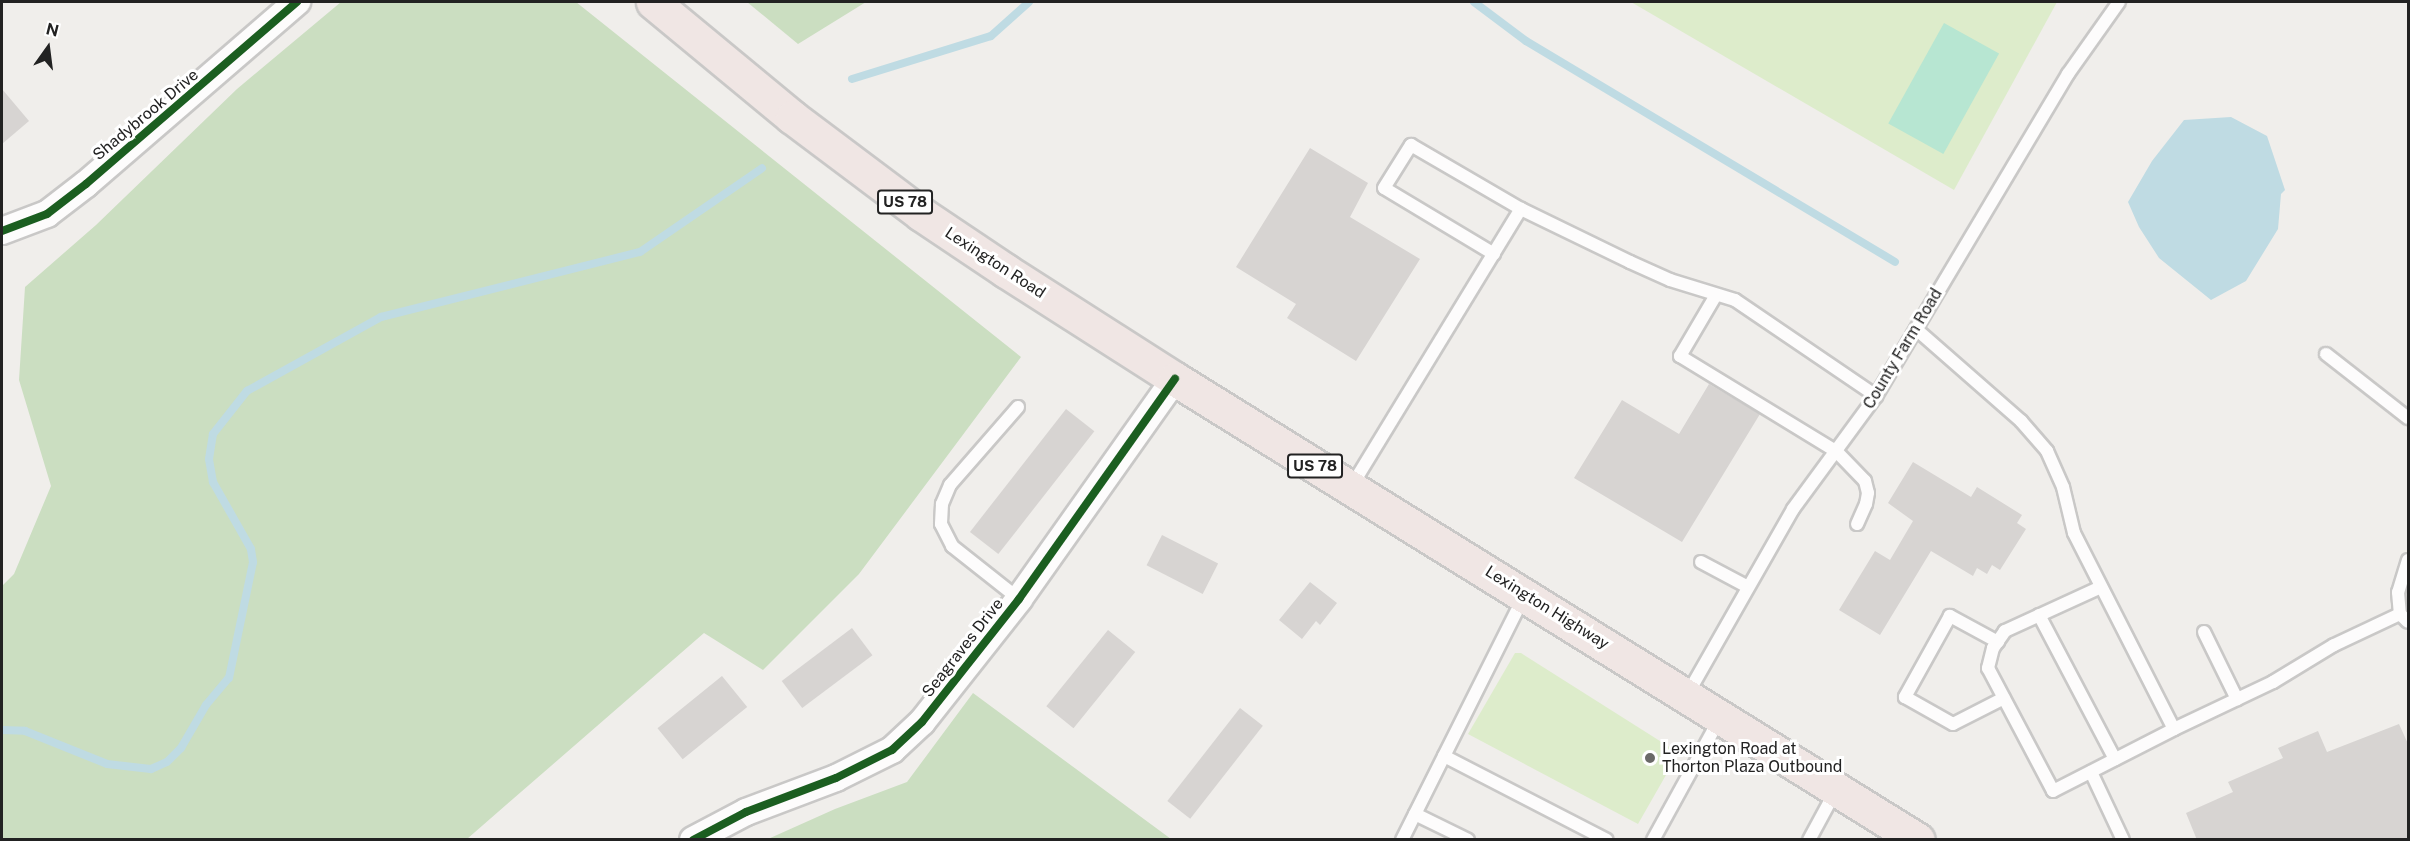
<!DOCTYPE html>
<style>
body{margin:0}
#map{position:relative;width:2410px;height:841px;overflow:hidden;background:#f0eeeb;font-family:"Public Sans",sans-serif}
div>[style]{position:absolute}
.grass>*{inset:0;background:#ddeccb}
.forest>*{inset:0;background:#cbdec1}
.pitch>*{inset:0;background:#b7e6d2;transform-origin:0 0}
.water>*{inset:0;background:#bfdbe3}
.stream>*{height:8px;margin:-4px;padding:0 4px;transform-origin:4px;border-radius:4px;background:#bfdbe3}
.building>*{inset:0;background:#d7d4d2;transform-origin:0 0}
.roads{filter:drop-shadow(2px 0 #c9c8c7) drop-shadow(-2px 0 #c9c8c7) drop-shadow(0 2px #c9c8c7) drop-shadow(0 -2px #c9c8c7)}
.service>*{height:12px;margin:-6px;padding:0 6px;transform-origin:6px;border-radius:6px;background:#fdfcfc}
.minor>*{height:26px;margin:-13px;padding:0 13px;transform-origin:13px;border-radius:13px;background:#fdfcfc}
.trunk>*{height:33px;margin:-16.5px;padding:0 16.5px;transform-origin:16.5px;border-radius:16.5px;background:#f0e6e4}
.cycleway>*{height:8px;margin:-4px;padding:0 4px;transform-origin:4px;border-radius:4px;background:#1b5e20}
.dots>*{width:16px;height:16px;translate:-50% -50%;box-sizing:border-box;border:3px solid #fff;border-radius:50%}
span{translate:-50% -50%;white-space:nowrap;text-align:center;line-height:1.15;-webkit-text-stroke:6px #fff;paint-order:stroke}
.shield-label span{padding:2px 4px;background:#fff;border:2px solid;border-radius:4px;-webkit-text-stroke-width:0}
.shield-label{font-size:15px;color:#222;font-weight:700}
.street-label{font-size:16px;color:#222}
.poi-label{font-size:16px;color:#222}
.left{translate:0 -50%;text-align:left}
.frame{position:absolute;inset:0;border:3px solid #222;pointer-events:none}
.north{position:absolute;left:18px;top:18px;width:60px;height:60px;-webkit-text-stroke:4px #fff;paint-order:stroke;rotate:14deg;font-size:16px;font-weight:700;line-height:24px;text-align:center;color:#222}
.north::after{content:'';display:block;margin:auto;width:21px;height:27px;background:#222;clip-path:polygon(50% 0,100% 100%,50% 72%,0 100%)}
</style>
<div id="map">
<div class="grass">
<div style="clip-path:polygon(1631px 2px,2057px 2px,1954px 190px)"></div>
<div style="clip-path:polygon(1515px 653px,1521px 653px,1671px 748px,1675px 752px,1674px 761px,1638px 824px,1468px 734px)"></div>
</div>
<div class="forest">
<div style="clip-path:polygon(341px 2px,576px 2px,1021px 357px,859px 574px,763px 670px,704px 633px,467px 839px,2px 839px,2px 586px,14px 574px,51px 486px,19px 380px,25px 287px,96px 225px,237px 89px)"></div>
<div style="clip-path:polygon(747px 2px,866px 2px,798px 44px)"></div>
<div style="clip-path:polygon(973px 693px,1171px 839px,768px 839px,835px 809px,907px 782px)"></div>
</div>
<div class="pitch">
<div style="left:1944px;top:23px;width:63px;height:115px;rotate:29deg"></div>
</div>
<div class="water">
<div style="clip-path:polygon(2231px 117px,2267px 136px,2285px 190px,2281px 194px,2278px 229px,2246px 281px,2211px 300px,2159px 258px,2139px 227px,2128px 202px,2152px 161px,2184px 120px)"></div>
</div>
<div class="stream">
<div style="left:1474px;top:2px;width:65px;rotate:36.9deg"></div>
<div style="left:1526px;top:41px;width:430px;rotate:30.9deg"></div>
<div style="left:852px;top:79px;width:145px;rotate:-17.2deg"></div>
<div style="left:991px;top:36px;width:51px;rotate:-41.8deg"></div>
<div style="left:2px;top:730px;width:23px;rotate:2deg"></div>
<div style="left:25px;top:731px;width:88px;rotate:21.9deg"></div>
<div style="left:107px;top:764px;width:44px;rotate:6.5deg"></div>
<div style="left:151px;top:769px;width:17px;rotate:-24deg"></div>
<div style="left:167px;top:762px;width:20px;rotate:-45deg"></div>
<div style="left:181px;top:748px;width:50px;rotate:-59.8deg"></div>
<div style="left:206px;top:705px;width:35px;rotate:-50deg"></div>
<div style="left:229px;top:678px;width:118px;rotate:-78.3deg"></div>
<div style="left:253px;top:562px;width:13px;rotate:-99deg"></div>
<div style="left:251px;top:549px;width:77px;rotate:-119.6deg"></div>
<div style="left:213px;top:482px;width:23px;rotate:-100deg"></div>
<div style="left:209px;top:459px;width:25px;rotate:-81deg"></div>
<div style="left:213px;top:434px;width:55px;rotate:-51.7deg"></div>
<div style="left:247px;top:391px;width:153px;rotate:-28.9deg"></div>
<div style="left:381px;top:317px;width:267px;rotate:-14.1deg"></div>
<div style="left:640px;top:252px;width:148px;rotate:-34.5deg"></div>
</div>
<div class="building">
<div style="clip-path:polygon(2px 89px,29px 121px,2px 144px)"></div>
<div style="clip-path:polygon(1310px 148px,1368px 183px,1350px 217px,1420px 259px,1356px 361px,1287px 318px,1296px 304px,1236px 267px)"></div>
<div style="clip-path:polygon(1709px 384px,1760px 414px,1682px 542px,1574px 478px,1622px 400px,1679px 434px)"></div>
<div style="left:1066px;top:409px;width:36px;height:156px;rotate:38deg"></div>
<div style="clip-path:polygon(1913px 462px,1971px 497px,1977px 487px,2022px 515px,2017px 523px,2026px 529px,2000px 570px,1992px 565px,1987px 574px,1977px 568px,1973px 576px,1931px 551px,1880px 635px,1839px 610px,1875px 551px,1890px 560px,1913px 521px,1888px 503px)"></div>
<div style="left:1162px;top:535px;width:63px;height:34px;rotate:27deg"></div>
<div style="clip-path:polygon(1310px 582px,1337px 603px,1320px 625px,1316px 621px,1302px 639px,1279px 620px)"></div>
<div style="left:852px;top:628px;width:34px;height:88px;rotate:53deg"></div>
<div style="left:1108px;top:630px;width:35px;height:98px;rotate:39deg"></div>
<div style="left:722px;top:676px;width:40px;height:83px;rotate:51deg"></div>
<div style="left:1240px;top:708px;width:29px;height:118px;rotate:38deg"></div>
<div style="clip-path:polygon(2399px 724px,2409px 746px,2409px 840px,2197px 840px,2186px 813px,2233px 792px,2228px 782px,2283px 758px,2278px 748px,2318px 731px,2327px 752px)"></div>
</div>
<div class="roads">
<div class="service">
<div style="left:1494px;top:254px;width:128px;rotate:-149deg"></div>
<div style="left:1384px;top:188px;width:51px;rotate:-57.9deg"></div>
<div style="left:1411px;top:145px;width:127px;rotate:30.2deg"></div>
<div style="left:1521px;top:209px;width:121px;rotate:25.9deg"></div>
<div style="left:1630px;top:262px;width:44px;rotate:24.2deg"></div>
<div style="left:1670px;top:280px;width:68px;rotate:17.1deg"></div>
<div style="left:1735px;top:300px;width:171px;rotate:34.2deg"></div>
<div style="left:1716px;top:295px;width:71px;rotate:120.5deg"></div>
<div style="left:1680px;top:356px;width:184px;rotate:31.4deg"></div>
<div style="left:1837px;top:452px;width:40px;rotate:46deg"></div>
<div style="left:1865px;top:481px;width:12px;rotate:76deg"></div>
<div style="left:1868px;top:493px;width:11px;rotate:100deg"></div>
<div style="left:1866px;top:504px;width:22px;rotate:114deg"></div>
<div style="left:1916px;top:329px;width:140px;rotate:41.2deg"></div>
<div style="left:2021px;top:421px;width:40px;rotate:49deg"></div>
<div style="left:2047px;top:451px;width:39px;rotate:66deg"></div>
<div style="left:2063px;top:487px;width:47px;rotate:76.6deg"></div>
<div style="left:2074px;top:533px;width:220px;rotate:63deg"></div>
<div style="left:2326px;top:354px;width:104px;rotate:38deg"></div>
<div style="left:1018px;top:407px;width:103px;rotate:131.1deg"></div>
<div style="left:950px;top:485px;width:21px;rotate:113deg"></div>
<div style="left:942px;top:504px;width:20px;rotate:93deg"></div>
<div style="left:941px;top:524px;width:25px;rotate:63deg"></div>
<div style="left:952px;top:546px;width:85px;rotate:38.3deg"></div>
<div style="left:1351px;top:487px;width:326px;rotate:-58.6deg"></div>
<div style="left:2408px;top:560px;width:34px;rotate:107deg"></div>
<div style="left:2398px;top:592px;width:22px;rotate:85deg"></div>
<div style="left:2400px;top:614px;width:11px;rotate:45deg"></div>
<div style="left:1701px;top:562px;width:53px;rotate:28deg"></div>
<div style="left:2101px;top:587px;width:106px;rotate:155.4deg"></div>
<div style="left:2005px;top:631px;width:21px;rotate:125deg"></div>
<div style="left:1993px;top:648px;width:21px;rotate:104deg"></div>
<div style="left:1988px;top:668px;width:139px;rotate:62.1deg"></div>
<div style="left:2053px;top:791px;width:136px;rotate:-27.1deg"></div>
<div style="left:2174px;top:729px;width:110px;rotate:-25.4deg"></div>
<div style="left:2273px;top:682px;width:71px;rotate:-31.2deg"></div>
<div style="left:2334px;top:645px;width:73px;rotate:-25.2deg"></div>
<div style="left:2039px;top:615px;width:163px;rotate:62.2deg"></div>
<div style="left:2204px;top:632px;width:75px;rotate:63.8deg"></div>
<div style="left:1998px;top:642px;width:55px;rotate:-151.6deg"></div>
<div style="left:1950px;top:616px;width:93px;rotate:119.1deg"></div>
<div style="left:1905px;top:697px;width:55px;rotate:29.4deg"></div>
<div style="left:1953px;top:724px;width:57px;rotate:-27deg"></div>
<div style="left:1687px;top:695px;width:214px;rotate:-60.3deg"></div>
<div style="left:1793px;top:509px;width:140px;rotate:-53.7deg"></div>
<div style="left:1876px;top:396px;width:375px;rotate:-59.2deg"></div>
<div style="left:2068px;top:74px;width:88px;rotate:-54.7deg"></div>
<div style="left:1444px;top:756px;width:183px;rotate:27.3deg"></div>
<div style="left:2091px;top:772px;width:75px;rotate:64.8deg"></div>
<div style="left:1415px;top:814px;width:59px;rotate:26.1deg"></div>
<div style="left:1402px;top:840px;width:273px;rotate:-63.4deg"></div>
<div style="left:1653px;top:840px;width:139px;rotate:-61.2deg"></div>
<div style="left:1809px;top:840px;width:57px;rotate:-61.6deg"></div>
</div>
<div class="minor">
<div style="left:2px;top:231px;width:48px;rotate:-20.7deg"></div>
<div style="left:47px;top:214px;width:49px;rotate:-37.6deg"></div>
<div style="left:86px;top:184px;width:279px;rotate:-40.8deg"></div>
<div style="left:693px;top:840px;width:60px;rotate:-27.8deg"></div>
<div style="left:746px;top:812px;width:96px;rotate:-20.7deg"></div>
<div style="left:836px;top:778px;width:63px;rotate:-26.6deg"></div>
<div style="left:892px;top:750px;width:41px;rotate:-43deg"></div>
<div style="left:922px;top:722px;width:157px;rotate:-51.7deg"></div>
<div style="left:1019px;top:599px;width:270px;rotate:-54.7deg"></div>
</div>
<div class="trunk">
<div style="left:653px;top:2px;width:180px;rotate:39.6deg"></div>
<div style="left:792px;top:117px;width:161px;rotate:36.9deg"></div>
<div style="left:921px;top:214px;width:102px;rotate:33.8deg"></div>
<div style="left:1006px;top:271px;width:201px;rotate:32.6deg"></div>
<div style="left:1175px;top:379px;width:874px;rotate:31.82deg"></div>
</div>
</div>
<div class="cycleway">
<div style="left:2px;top:231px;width:48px;rotate:-20.7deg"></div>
<div style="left:47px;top:214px;width:49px;rotate:-37.6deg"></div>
<div style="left:86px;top:184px;width:279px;rotate:-40.8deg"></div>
<div style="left:693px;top:840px;width:60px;rotate:-27.8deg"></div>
<div style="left:746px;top:812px;width:96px;rotate:-20.7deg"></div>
<div style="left:836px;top:778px;width:63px;rotate:-26.6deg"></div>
<div style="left:892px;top:750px;width:41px;rotate:-43deg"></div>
<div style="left:922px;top:722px;width:157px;rotate:-51.7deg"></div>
<div style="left:1019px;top:599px;width:270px;rotate:-54.7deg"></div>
</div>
<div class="dots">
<div style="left:1650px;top:758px;background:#6a6968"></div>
</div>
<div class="shield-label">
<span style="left:905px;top:202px">US 78</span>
<span style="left:1315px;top:466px">US 78</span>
</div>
<div class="street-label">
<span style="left:146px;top:115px;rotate:-40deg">Shadybrook Drive</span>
<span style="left:995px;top:263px;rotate:33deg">Lexington Road</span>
<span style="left:1903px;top:349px;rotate:-59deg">County Farm Road</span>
<span style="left:1547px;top:608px;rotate:32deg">Lexington Highway</span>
<span style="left:963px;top:648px;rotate:-52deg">Seagraves Drive</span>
</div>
<div class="poi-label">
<span class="left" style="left:1662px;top:758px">Lexington Road at<br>Thorton Plaza Outbound</span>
</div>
<div class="frame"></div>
<div class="north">N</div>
</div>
